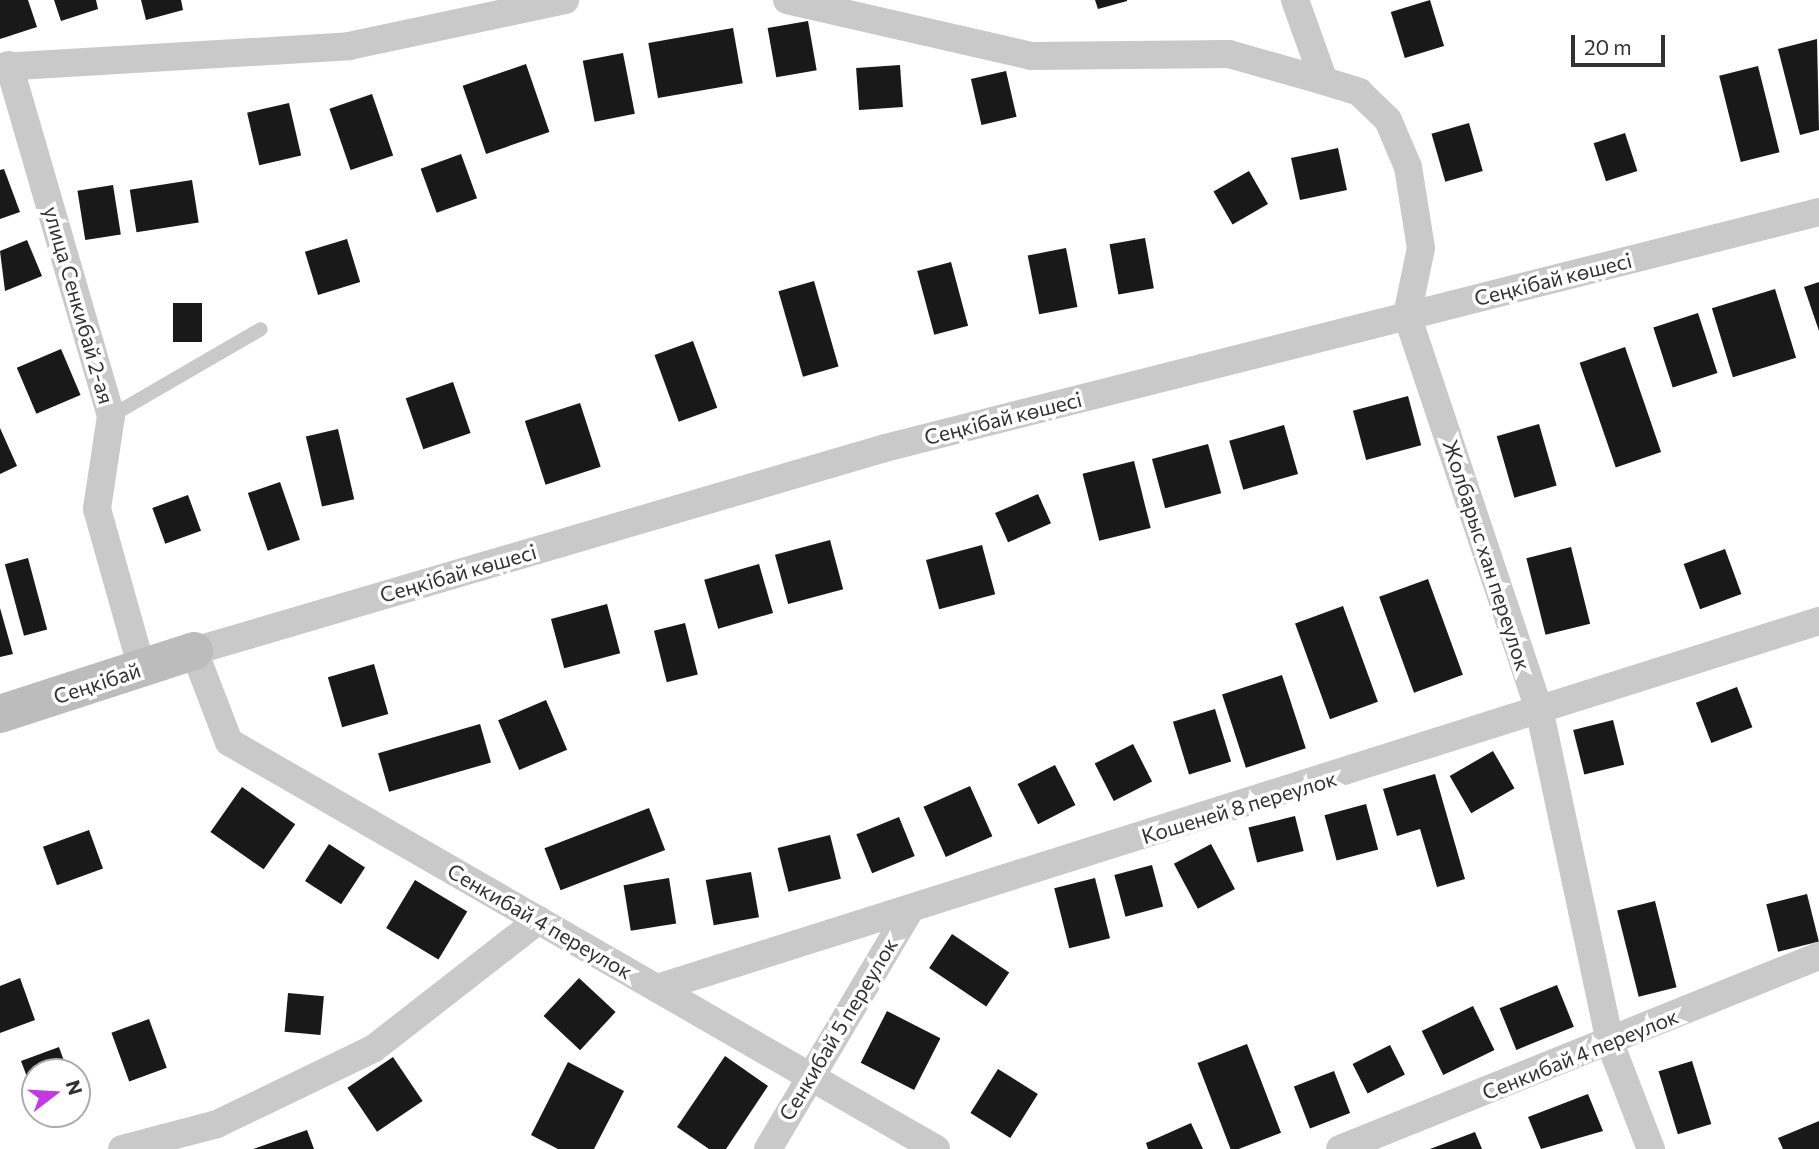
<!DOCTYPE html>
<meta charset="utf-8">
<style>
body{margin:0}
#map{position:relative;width:1819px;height:1149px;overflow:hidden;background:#fff;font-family:Commissioner,sans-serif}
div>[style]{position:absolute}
.building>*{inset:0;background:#191919;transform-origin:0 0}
.lane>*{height:14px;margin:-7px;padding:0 7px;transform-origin:7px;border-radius:7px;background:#c9c9c9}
.street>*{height:28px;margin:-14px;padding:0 14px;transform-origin:14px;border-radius:14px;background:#c9c9c9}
.secondary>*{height:38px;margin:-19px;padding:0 19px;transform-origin:19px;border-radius:19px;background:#bcbcbc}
span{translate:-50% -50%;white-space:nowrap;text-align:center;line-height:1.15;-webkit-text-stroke:7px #fff;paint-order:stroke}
.street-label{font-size:21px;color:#323232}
.north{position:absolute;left:21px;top:1058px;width:70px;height:70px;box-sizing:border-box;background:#fff;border:2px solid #adadad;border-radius:50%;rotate:73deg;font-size:19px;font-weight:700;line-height:28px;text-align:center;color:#323232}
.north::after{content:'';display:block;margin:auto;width:24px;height:32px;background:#c13ae3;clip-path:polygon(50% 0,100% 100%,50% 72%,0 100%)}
.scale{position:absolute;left:1571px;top:35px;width:94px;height:32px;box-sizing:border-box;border:4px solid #323232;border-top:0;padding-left:9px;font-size:21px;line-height:24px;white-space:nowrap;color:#323232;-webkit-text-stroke:5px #fff;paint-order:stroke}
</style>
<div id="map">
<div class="building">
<div style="clip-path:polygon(0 0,28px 0,37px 27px,0 39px)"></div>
<div style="clip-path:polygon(54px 0,96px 0,98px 9px,61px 21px)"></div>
<div style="clip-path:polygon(141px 0,181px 0,183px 10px,146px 20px)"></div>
<div style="clip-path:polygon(1095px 0,1127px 0,1127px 1px,1098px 9px)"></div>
<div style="left:1430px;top:0;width:48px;height:41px;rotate:73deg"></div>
<div style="left:808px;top:21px;width:50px;height:41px;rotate:80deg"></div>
<div style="left:733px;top:28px;width:56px;height:86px;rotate:80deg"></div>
<div style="clip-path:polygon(1817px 39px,1819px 130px,1800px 135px,1778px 49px)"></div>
<div style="left:623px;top:53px;width:62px;height:41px;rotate:79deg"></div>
<div style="left:526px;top:64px;width:72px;height:67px;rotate:71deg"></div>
<div style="left:900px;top:65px;width:42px;height:44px;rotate:86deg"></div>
<div style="left:1758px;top:66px;width:89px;height:40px;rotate:76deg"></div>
<div style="left:1006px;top:71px;width:47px;height:36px;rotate:77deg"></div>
<div style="left:372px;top:94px;width:65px;height:45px;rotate:71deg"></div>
<div style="left:289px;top:103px;width:54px;height:43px;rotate:77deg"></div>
<div style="left:1469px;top:123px;width:50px;height:39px;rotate:74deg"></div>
<div style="left:1625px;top:133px;width:40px;height:33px;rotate:72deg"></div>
<div style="left:1338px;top:148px;width:43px;height:48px;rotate:78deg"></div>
<div style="left:461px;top:154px;width:47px;height:43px;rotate:70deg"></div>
<div style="clip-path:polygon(4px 169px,20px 212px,0 219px,0 170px)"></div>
<div style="left:1249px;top:171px;width:38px;height:41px;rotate:60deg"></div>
<div style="left:192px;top:180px;width:43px;height:63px;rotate:81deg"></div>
<div style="left:113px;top:185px;width:50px;height:36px;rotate:81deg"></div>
<div style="left:1145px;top:238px;width:51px;height:36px;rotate:80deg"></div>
<div style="left:347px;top:239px;width:45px;height:44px;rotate:73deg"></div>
<div style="clip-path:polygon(27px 240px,42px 276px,5px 291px,0 251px)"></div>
<div style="left:1066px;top:248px;width:60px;height:39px;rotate:79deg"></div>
<div style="left:951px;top:262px;width:66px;height:35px;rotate:75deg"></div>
<div style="left:814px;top:281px;width:89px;height:37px;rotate:74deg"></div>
<div style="clip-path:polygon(1819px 282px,1819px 331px,1804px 287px)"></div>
<div style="left:1775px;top:289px;width:72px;height:66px;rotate:73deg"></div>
<div style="left:173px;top:303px;width:29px;height:39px"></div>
<div style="left:1698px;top:313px;width:63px;height:47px;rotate:72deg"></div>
<div style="left:693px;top:341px;width:71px;height:41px;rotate:70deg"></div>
<div style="left:1625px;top:347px;width:111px;height:48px;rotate:71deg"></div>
<div style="left:61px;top:349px;width:50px;height:48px;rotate:67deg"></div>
<div style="left:453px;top:382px;width:54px;height:50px;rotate:71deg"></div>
<div style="left:1408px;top:396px;width:51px;height:57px;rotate:75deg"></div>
<div style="left:580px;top:403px;width:67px;height:58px;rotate:72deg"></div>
<div style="left:1539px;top:424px;width:64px;height:44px;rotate:74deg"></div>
<div style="left:1284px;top:425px;width:51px;height:57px;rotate:74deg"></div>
<div style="clip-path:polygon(0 428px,17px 466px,0 474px)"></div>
<div style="left:338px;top:429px;width:72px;height:33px;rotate:77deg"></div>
<div style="left:1208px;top:444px;width:51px;height:58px;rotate:75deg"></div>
<div style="left:1134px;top:461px;width:69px;height:53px;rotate:76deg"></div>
<div style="left:280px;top:482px;width:61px;height:34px;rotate:71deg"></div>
<div style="left:1038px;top:494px;width:32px;height:47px;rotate:66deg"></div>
<div style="left:188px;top:495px;width:38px;height:38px;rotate:70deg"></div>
<div style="left:830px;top:540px;width:51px;height:57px;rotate:75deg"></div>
<div style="left:982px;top:545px;width:51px;height:58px;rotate:75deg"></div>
<div style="left:1571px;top:547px;width:79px;height:46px;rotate:76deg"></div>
<div style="left:1725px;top:549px;width:48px;height:44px;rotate:70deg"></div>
<div style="left:28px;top:558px;width:74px;height:24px;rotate:75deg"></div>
<div style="left:759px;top:564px;width:51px;height:57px;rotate:74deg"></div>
<div style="left:1428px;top:579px;width:102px;height:52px;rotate:70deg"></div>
<div style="left:607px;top:604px;width:51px;height:58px;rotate:75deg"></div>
<div style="left:1343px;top:606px;width:102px;height:51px;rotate:70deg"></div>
<div style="clip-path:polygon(0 608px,13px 654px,0 657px)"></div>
<div style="left:685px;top:623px;width:53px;height:32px;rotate:76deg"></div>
<div style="left:374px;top:664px;width:52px;height:48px;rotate:74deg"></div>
<div style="left:1282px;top:675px;width:77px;height:63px;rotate:72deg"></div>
<div style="left:1737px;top:687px;width:43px;height:44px;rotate:69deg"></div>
<div style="left:546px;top:700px;width:54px;height:52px;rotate:67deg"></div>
<div style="left:1215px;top:709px;width:55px;height:44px;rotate:73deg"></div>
<div style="left:1613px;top:720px;width:46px;height:41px;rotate:76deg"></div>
<div style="left:480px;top:724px;width:40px;height:106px;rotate:74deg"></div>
<div style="left:1133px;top:744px;width:42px;height:43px;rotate:63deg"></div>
<div style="left:1493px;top:751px;width:43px;height:50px;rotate:60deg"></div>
<div style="left:1055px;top:765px;width:45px;height:42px;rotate:63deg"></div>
<div style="clip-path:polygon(1435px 774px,1465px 879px,1437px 887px,1420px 829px,1397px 836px,1383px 789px)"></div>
<div style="left:970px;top:786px;width:55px;height:51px;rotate:66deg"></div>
<div style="left:242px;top:787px;width:65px;height:55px;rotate:35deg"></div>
<div style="left:1366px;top:804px;width:47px;height:43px;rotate:75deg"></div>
<div style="left:649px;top:808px;width:45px;height:112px;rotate:69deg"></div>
<div style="left:1295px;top:816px;width:36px;height:48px;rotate:76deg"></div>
<div style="left:899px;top:817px;width:42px;height:46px;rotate:68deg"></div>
<div style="left:89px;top:830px;width:41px;height:49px;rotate:70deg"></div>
<div style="left:830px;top:835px;width:45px;height:54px;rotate:76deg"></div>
<div style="left:329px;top:844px;width:43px;height:44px;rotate:33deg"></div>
<div style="left:1211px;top:844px;width:51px;height:42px;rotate:62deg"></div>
<div style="left:1152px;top:865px;width:43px;height:39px;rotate:75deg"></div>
<div style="left:751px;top:872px;width:46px;height:46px;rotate:80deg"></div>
<div style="left:669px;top:878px;width:46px;height:46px;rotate:81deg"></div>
<div style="left:1095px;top:878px;width:62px;height:42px;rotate:76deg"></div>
<div style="left:415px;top:880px;width:61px;height:56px;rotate:31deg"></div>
<div style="left:1807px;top:894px;width:49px;height:42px;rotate:76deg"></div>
<div style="left:1655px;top:901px;width:89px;height:39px;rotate:76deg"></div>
<div style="left:952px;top:934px;width:69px;height:41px;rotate:34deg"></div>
<div style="clip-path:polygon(20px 978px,35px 1020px,0 1033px,0 986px)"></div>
<div style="left:579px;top:978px;width:50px;height:52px;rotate:43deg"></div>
<div style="left:1557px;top:985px;width:45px;height:62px;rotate:68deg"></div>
<div style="left:288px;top:993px;width:36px;height:39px;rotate:5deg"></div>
<div style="left:1473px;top:1006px;width:49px;height:57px;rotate:64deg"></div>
<div style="left:887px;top:1011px;width:60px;height:58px;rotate:27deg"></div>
<div style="left:149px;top:1019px;width:52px;height:40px;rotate:70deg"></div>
<div style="left:1247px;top:1044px;width:95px;height:53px;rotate:69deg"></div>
<div style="left:1390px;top:1045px;width:33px;height:42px;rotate:63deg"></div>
<div style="clip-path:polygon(59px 1047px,68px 1072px,35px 1072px,35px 1098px,21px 1061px)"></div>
<div style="clip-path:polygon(725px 1056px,768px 1086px,726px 1149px,709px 1149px,677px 1127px)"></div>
<div style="left:393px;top:1057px;width:53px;height:55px;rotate:56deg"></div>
<div style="left:1692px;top:1061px;width:66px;height:35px;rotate:73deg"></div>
<div style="clip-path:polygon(568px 1062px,624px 1091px,594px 1149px,558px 1149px,531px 1135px)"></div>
<div style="left:998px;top:1069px;width:47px;height:52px;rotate:32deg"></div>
<div style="left:1334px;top:1071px;width:45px;height:43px;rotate:69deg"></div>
<div style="clip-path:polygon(1588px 1094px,1603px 1131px,1541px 1149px,1528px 1117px)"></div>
<div style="clip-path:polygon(1819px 1121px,1819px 1149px,1783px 1149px,1778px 1138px)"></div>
<div style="clip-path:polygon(1191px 1123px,1203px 1149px,1148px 1149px,1146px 1143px)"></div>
<div style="clip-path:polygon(307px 1130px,314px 1149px,253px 1149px)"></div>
<div style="clip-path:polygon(1475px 1132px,1482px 1149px,1430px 1149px)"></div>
</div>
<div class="lane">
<div style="left:111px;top:416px;width:173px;rotate:-30.1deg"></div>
</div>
<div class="street">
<div style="left:787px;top:0;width:250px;rotate:12.9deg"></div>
<div style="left:1031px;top:56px;width:198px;rotate:-0.6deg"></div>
<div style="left:1229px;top:54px;width:99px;rotate:15.9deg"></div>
<div style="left:1295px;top:0;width:86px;rotate:70.3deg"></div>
<div style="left:1324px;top:81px;width:37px;rotate:17deg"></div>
<div style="left:1359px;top:92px;width:40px;rotate:44deg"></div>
<div style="left:1388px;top:120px;width:51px;rotate:66.9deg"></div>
<div style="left:1408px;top:167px;width:82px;rotate:80.9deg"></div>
<div style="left:1421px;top:248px;width:68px;rotate:101.8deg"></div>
<div style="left:1407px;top:315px;width:420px;rotate:71.5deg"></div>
<div style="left:1540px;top:713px;width:337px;rotate:78deg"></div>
<div style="left:1610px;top:1043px;width:114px;rotate:68.9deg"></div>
<div style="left:9px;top:65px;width:366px;rotate:73.8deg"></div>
<div style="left:111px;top:416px;width:94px;rotate:98.6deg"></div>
<div style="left:97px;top:509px;width:166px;rotate:74.3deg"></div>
<div style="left:0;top:67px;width:350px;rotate:-3.4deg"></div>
<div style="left:349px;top:46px;width:221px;rotate:-12deg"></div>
<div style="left:657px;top:988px;width:1219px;rotate:-17.53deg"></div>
<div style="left:122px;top:1149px;width:98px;rotate:-14.7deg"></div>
<div style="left:217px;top:1124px;width:173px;rotate:-25.7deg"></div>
<div style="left:373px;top:1049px;width:210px;rotate:-37.9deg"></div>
<div style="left:768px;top:1149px;width:278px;rotate:-59.3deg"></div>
<div style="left:936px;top:1149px;width:816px;rotate:-150.07deg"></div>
<div style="left:229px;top:742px;width:97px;rotate:-111deg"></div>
<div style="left:194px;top:651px;width:720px;rotate:-16.37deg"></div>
<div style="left:885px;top:448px;width:963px;rotate:-14.18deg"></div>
<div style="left:1340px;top:1149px;width:516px;rotate:-21.95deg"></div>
</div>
<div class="secondary">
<div style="left:0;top:714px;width:204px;rotate:-18deg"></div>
</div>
<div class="street-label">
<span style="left:1553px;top:279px;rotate:-14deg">Сеңкібай көшесі</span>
<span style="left:79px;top:305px;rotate:74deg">улица Сенкибай 2-ая</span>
<span style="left:1003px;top:418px;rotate:-14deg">Сеңкібай көшесі</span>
<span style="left:1487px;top:555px;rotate:72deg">Жолбарыс хан переулок</span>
<span style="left:458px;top:573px;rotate:-16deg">Сеңкібай көшесі</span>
<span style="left:97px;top:683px;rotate:-18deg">Сеңкібай</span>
<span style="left:1239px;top:807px;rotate:-17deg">Кошеней 8 переулок</span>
<span style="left:540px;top:921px;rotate:30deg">Сенкибай 4 переулок</span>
<span style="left:838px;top:1029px;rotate:-59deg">Сенкибай 5 переулок</span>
<span style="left:1580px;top:1054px;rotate:-22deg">Сенкибай 4 переулок</span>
</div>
<div class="north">N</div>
<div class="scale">20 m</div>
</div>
